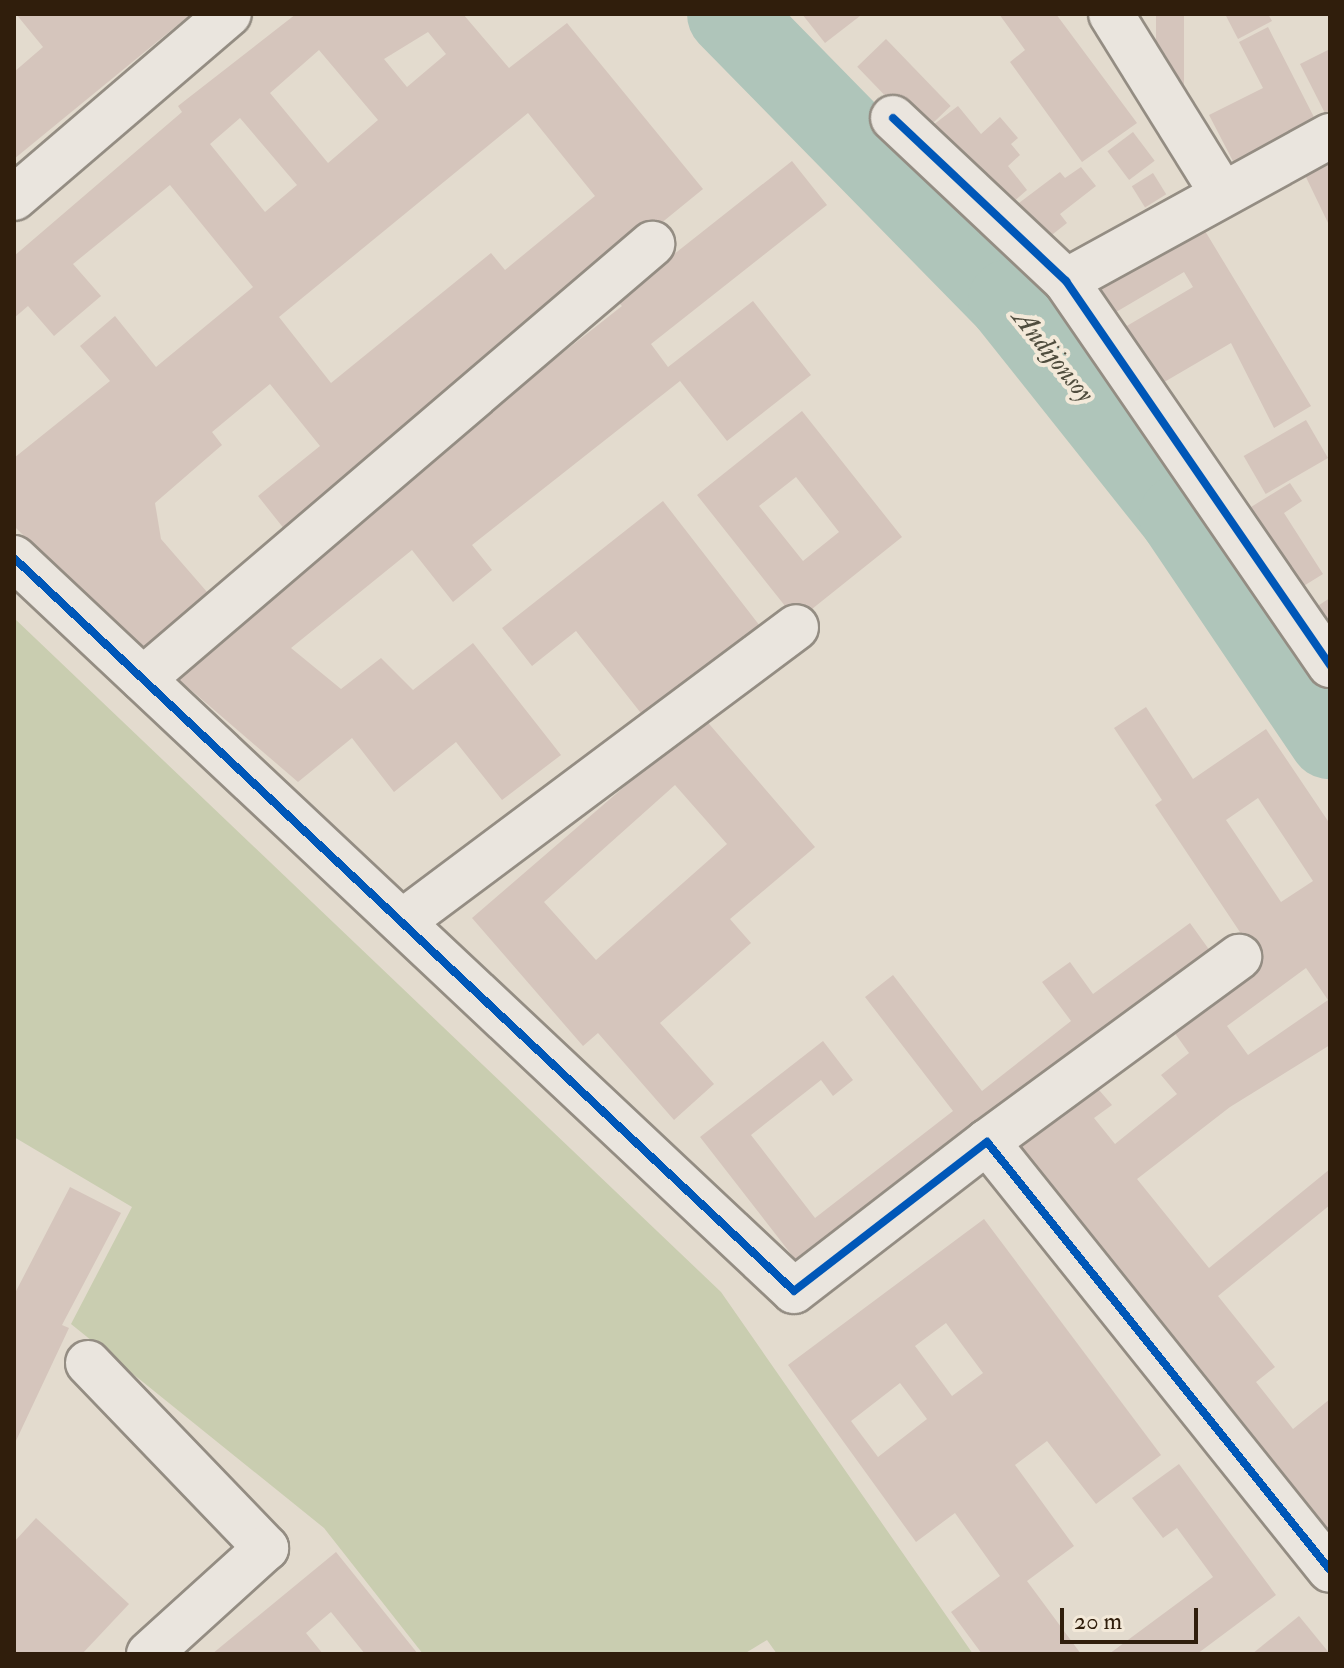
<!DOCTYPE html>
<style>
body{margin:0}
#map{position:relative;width:1344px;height:1668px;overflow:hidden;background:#e3dbce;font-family:"IM FELL Double Pica",serif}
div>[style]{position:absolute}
.green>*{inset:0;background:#c9cdb0}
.river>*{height:84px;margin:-42px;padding:0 42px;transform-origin:42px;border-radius:42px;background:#afc5ba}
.building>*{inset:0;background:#d5c5bc;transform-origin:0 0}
.roads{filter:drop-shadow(2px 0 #948d83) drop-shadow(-2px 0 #948d83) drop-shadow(0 2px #948d83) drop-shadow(0 -2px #948d83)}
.minor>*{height:44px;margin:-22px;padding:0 22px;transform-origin:22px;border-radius:22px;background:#eae5de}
.cycleway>*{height:8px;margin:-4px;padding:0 4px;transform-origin:4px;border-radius:4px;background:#0057b8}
span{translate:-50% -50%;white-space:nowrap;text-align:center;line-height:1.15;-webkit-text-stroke:8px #f3e9d9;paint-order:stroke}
.water-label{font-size:28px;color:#504d3e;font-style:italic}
.frame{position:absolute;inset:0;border:16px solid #301e0c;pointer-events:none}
.scale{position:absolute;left:1060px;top:1608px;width:138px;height:36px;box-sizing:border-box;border:4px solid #301e0c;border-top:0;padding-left:10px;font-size:24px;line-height:28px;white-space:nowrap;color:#301e0c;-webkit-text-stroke:6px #f3e9d9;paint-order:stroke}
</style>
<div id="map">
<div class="green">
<div style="clip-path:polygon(14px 618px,721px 1292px,973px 1654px,777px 1654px,767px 1640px,744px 1654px,423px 1654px,324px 1528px,71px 1324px,132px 1207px,14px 1137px)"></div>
</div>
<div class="river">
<div style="left:729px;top:14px;width:402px;rotate:45.6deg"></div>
<div style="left:1010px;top:301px;width:275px;rotate:51.5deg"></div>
<div style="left:1181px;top:516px;width:267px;rotate:56deg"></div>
</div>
<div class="building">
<div style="clip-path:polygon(16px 14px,191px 14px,14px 159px,14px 72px,43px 47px)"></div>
<div style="clip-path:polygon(evenodd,296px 14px,463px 14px,509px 68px,567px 23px,703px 189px,285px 530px,258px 496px,320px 446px,270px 384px,212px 432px,222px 445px,155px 503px,161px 539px,214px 600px,149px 661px,14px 526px,14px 458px,110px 381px,80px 346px,115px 316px,156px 367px,253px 287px,170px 185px,73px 264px,101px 296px,54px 336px,28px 306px,14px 318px,14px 256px,182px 112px,178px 106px,296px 14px,428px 32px,446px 54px,407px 87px,384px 59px,428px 32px,296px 14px,319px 50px,378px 120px,328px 163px,270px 93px,319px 50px,296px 14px,528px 113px,595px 196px,505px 270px,491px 253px,331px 383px,279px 317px,528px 113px,296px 14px,240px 118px,297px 185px,265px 212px,210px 144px,240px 118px)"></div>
<div style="clip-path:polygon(802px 14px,858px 14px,860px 16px,825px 43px)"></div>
<div style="clip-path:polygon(999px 14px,1056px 14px,1137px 123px,1082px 162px,1010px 62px,1025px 50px)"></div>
<div style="left:1156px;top:14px;width:28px;height:73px"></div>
<div style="clip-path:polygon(1225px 14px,1268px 14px,1272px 21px,1238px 39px)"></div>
<div style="clip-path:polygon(1268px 27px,1318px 125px,1236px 167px,1209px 115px,1263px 88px,1239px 42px)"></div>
<div style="left:886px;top:39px;width:93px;height:40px;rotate:46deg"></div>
<div style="clip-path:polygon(1330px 49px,1330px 123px,1300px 64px)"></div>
<div style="clip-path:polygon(958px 106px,981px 134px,1000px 117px,1018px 138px,1011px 144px,1020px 155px,1008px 166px,1027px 190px,1004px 210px,933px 125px)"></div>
<div style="left:1133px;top:132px;width:36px;height:32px;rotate:53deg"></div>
<div style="clip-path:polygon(1330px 160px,1330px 227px,1304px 173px)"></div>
<div style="clip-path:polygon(792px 161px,827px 205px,651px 344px,668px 367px,753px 301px,811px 375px,727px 441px,680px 381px,472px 545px,492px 570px,453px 602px,412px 550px,291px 648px,341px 689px,381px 658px,413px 690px,473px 643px,561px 755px,502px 800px,456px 742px,394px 792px,352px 738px,298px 782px,177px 678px,413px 471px,622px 306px,616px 300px)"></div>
<div style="clip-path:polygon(1081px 167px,1096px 186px,1060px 214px,1067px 223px,1039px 245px,1011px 209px,1060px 172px,1065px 178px)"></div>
<div style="left:1153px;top:173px;width:25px;height:25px;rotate:58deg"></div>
<div style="clip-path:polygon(1202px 226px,1311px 406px,1274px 428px,1231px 343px,1154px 388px,1120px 330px,1193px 287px,1184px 272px,1111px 315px,1095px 289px)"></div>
<div style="clip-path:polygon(evenodd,802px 411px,902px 537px,797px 621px,697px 495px,802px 411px,796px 477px,839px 532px,803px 561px,759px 506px,796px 477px)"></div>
<div style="left:1306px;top:420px;width:44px;height:72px;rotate:60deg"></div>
<div style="clip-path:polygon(1290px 483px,1302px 501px,1284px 513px,1323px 574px,1302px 587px,1251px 507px)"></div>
<div style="clip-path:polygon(663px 501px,760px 626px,644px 717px,576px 631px,532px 666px,502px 628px)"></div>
<div style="clip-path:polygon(1330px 598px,1330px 628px,1316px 607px)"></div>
<div style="clip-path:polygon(evenodd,1146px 707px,1193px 779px,1266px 729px,1330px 824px,1330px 1045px,1230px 1107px,1137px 1179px,1209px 1268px,1330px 1169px,1330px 1205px,1218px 1296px,1275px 1367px,1256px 1382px,1293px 1429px,1330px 1399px,1330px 1533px,1015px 1145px,1093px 1083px,1112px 1105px,1094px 1118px,1115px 1144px,1177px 1094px,1161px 1075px,1189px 1053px,1171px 1028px,1262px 965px,1155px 805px,1162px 800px,1114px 728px,1146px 707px,1258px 798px,1313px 881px,1281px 902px,1226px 820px,1258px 798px,1146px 707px,1306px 968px,1328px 1000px,1248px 1055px,1227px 1026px,1306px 968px)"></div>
<div style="clip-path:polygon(evenodd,704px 718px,815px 847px,730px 919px,751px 943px,660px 1023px,714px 1084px,674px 1120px,598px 1033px,583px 1046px,472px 918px,704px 718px,675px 785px,727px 844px,596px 960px,544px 902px,675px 785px)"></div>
<div style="clip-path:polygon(1190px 923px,1218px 962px,805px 1272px,700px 1137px,823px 1041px,853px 1080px,833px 1096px,821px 1080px,751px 1135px,815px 1218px,953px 1111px,865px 997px,893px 975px,982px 1091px,1071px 1021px,1042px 982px,1070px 962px,1093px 994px)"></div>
<div style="clip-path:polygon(70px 1187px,121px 1213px,62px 1325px,69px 1328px,14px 1445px,14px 1295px)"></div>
<div style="clip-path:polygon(evenodd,984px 1219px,1161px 1455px,1096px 1504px,1047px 1441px,1015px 1465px,1074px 1546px,1027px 1581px,1081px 1654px,982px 1654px,951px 1612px,1000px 1576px,955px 1513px,916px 1542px,788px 1365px,984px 1219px,946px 1323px,983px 1373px,952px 1396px,915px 1346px,946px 1323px,984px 1219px,900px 1383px,927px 1419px,878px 1457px,851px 1421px,900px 1383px)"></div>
<div style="clip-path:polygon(1179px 1464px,1276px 1595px,1197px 1654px,1109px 1654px,1213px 1577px,1177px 1528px,1163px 1538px,1132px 1498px)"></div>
<div style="clip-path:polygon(36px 1518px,129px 1604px,82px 1654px,14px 1654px,14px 1542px)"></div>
<div style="clip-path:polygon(336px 1552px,418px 1654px,365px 1654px,331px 1612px,306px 1633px,323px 1654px,212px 1654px)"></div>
<div style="clip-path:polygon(1299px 1616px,1330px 1654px,1252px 1654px)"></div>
</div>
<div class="roads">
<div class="minor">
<div style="left:1111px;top:14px;width:211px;rotate:58.2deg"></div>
<div style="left:893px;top:118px;width:238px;rotate:43.3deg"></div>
<div style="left:1066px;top:281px;width:466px;rotate:55.5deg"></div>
<div style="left:14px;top:198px;width:283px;rotate:-40.6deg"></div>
<div style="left:1066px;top:281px;width:301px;rotate:-28.8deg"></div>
<div style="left:14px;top:558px;width:1070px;rotate:43.22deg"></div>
<div style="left:794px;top:1291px;width:244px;rotate:-37.7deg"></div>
<div style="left:987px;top:1142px;width:548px;rotate:51.29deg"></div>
<div style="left:143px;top:679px;width:670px;rotate:-40.52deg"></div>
<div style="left:402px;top:922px;width:492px;rotate:-36.8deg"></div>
<div style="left:987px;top:1142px;width:313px;rotate:-36.3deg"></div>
<div style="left:88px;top:1363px;width:257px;rotate:46.1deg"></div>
<div style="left:266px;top:1548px;width:158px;rotate:137.8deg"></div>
</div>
</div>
<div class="cycleway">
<div style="left:893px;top:118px;width:238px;rotate:43.3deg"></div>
<div style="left:1066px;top:281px;width:466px;rotate:55.5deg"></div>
<div style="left:14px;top:558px;width:1070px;rotate:43.22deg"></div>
<div style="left:794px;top:1291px;width:244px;rotate:-37.7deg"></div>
<div style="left:987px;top:1142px;width:548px;rotate:51.29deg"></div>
</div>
<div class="water-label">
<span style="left:1053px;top:356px;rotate:51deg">Andijonsoy</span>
</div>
<div class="frame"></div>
<div class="scale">20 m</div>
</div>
